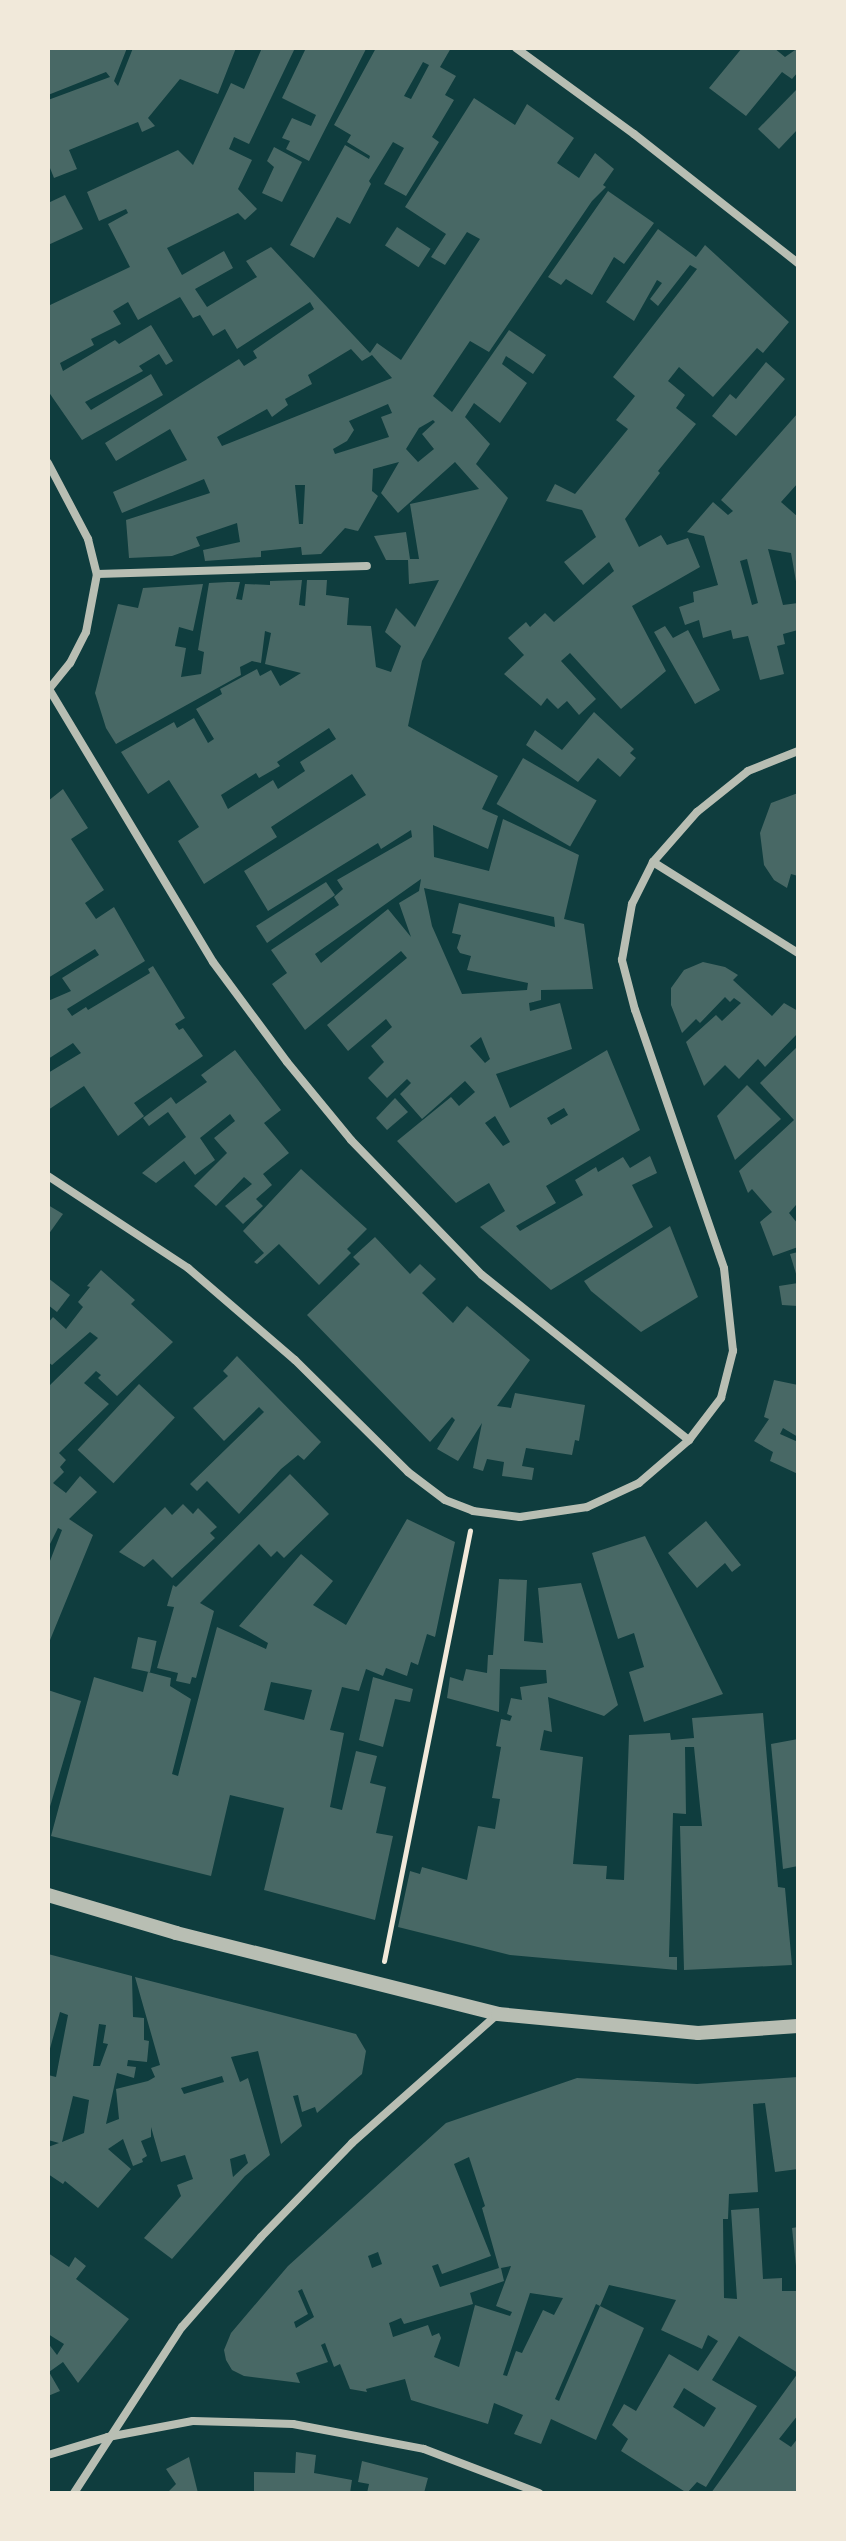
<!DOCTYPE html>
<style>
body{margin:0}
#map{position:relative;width:846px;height:2541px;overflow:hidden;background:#0f3d3e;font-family:Poppins,sans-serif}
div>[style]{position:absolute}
.building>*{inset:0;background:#486865;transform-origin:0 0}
.path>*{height:5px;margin:-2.5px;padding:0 2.5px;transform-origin:2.5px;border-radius:2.5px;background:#f1e9da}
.minor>*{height:8px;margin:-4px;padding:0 4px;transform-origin:4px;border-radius:4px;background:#b8beb3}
.tertiary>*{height:14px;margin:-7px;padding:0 7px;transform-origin:7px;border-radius:7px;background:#b8beb3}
span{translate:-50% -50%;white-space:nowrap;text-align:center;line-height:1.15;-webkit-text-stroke:8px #f1e9da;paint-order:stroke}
.frame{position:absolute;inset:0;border:50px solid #f1e9da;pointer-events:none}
</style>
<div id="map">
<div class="building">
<div style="clip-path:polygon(48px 48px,127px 48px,114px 81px,118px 86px,133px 48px,236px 48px,218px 94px,180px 79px,148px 118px,155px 126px,142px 132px,138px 122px,69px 150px,77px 169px,54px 178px,48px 163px,48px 100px,110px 77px,106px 72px,48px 95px)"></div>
<div style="clip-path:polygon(evenodd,262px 48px,295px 48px,249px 144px,234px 137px,229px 149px,252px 160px,238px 189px,257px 209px,245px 220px,238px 213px,167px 248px,182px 275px,224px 251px,233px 268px,195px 289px,207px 307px,257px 277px,246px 261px,271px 247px,370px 353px,377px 343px,401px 360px,480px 239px,467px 232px,445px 265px,431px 257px,446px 234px,405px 207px,474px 98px,515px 125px,527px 104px,574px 138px,557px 163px,579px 178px,595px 153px,614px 169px,603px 185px,606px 187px,592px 201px,489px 352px,470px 341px,433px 396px,452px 412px,509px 330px,546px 355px,533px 374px,506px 356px,502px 364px,527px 383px,500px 423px,474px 403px,465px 417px,490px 444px,476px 464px,508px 498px,422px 661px,408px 726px,498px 776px,482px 809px,498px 816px,488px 849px,433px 825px,434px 857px,489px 871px,503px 819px,579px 855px,564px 919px,584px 924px,593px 989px,541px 990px,541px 1000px,529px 1003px,530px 1011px,560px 1003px,572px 1049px,496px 1074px,510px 1108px,607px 1050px,640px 1130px,546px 1186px,556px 1203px,516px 1226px,520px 1231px,583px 1195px,575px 1180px,596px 1167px,598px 1172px,623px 1157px,630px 1168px,650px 1156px,657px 1173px,632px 1185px,653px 1227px,551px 1290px,480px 1227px,505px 1211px,489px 1183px,456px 1203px,397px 1141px,451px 1097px,459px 1106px,475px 1092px,465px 1081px,422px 1119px,400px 1094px,411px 1083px,407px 1079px,387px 1098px,368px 1078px,384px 1062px,371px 1046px,392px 1027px,386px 1019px,348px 1051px,327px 1025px,407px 958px,401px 951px,305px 1030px,272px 984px,287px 973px,271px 950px,339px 905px,334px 897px,343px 889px,337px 880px,412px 837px,411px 830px,381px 849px,378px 843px,268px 911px,244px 871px,366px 795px,352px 774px,271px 827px,277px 837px,204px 884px,178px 841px,199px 827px,169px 780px,148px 794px,121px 752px,174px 722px,177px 728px,194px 718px,208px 743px,214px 739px,196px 709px,222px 694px,220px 689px,257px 669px,260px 676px,271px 670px,280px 686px,301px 673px,265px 664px,271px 633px,265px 631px,261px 663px,252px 661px,240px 667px,241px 675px,116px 744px,106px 728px,95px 693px,118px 604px,138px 608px,143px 588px,203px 584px,193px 631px,179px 627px,175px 646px,186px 648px,181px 677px,201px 674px,204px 652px,198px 650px,209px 583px,228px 582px,240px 582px,236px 599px,242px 600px,245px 584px,270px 585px,270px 581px,302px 580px,299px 605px,305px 606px,307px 580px,327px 580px,326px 595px,349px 598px,347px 625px,371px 626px,376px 667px,391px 672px,401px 646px,385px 632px,396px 608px,415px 627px,439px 580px,409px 584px,408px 560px,386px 560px,374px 536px,406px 532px,410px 559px,419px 559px,410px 504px,479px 489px,455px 462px,398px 513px,381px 493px,399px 462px,373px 469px,372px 491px,378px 496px,358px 531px,345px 528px,321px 554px,302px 555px,301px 547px,261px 551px,261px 557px,205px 561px,203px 550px,240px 542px,237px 523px,196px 537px,200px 546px,172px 556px,129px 558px,126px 520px,210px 493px,204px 479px,122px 513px,113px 492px,187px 460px,170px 429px,116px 461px,105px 443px,239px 359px,244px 366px,257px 358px,253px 351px,314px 309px,310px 302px,237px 349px,225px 329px,213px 336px,200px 315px,193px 318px,180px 297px,138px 320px,128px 302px,113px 311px,121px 324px,91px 339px,94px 345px,60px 363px,63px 371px,115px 340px,119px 344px,151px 325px,173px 361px,166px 365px,159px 354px,139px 366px,143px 371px,85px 402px,91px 410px,151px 374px,163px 395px,82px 440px,48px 391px,48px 306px,130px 267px,108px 224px,128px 213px,126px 209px,99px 221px,87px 192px,178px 150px,193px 165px,231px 83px,244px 89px,262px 48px,351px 349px,362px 361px,372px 355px,392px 378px,222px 446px,217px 437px,267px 409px,272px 417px,288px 405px,285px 399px,312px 384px,308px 375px,351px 349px,262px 48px,388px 404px,392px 413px,381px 417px,389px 437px,335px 454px,333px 449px,347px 441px,354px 430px,349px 421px,388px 404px,262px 48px,433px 420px,435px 422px,422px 434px,434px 449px,418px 462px,406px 449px,419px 428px,433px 420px,262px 48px,295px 485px,305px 485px,303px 524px,299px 524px,295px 485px,262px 48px,329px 728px,336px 739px,300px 762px,305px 771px,278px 789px,273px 780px,228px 809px,221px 795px,256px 773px,259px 778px,280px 766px,277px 762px,329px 728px,262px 48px,421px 879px,419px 891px,399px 903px,411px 937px,388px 909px,321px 963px,315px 954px,421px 879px,262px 48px,424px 888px,554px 917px,555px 927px,459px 903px,452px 933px,461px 935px,457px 948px,460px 953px,471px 956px,467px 970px,528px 983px,527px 990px,462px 994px,432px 926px,424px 888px,262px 48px,481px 1037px,490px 1059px,485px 1063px,470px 1046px,481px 1037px,262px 48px,564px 1108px,568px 1115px,551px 1125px,547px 1118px,564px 1108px,262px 48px,495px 1116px,510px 1142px,503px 1146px,485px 1123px,495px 1116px)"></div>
<div style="clip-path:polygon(306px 48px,366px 49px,309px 161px,286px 149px,290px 141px,282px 138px,292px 118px,311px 126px,316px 115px,282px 98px)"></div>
<div style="clip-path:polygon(evenodd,376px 48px,451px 48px,440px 67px,456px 76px,445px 95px,454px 100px,432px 137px,439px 142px,406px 196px,384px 184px,404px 148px,393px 142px,369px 181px,371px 184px,350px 224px,337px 217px,314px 258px,290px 245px,345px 145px,369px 159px,370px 156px,347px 142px,351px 135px,334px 125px,376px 48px,423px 62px,429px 65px,411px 99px,404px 96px,423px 62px)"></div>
<div style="clip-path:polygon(742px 48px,774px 48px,785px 57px,798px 48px,798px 72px,792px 79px,782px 72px,746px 116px,709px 88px)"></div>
<div style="clip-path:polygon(798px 88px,798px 129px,779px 149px,758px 129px)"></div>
<div style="clip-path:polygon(274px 147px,302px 162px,282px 202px,262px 193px,274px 167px,267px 161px)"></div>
<div style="clip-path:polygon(608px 191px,654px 223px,624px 264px,614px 257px,592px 295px,566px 279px,561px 285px,548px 277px)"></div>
<div style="clip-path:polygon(65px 195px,83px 229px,48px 245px,48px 203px)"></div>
<div style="left:397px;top:227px;width:40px;height:22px;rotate:33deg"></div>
<div style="clip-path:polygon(658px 229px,696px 257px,705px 245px,789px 322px,763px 353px,757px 348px,713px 397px,679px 367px,668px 381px,685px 395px,676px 408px,696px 424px,658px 471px,660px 473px,625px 519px,639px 547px,661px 535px,667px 545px,688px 538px,700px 567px,632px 606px,666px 671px,621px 709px,570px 653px,561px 661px,596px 699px,579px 715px,567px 701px,558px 709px,547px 698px,541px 706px,504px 674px,524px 655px,508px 638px,526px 622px,530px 627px,545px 613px,554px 622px,614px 571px,609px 562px,583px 585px,564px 562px,596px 537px,582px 510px,546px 501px,555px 484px,575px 494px,628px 429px,616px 420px,635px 396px,613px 377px,697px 269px,690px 265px,658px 306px,650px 299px,662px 283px,657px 280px,634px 321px,606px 302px)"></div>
<div style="clip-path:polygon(766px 362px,785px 379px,736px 436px,712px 416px,730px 394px,736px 399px)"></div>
<div style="clip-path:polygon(evenodd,798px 413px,798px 483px,781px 502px,798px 517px,798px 593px,791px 553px,768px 549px,783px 605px,798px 603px,798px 630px,783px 634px,785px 644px,777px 646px,784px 674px,760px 680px,748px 636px,733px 639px,731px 630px,703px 638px,699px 620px,685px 625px,679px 607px,694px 602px,693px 592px,718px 585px,704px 536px,687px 532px,713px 502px,728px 515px,733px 511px,721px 500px,798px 413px,747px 559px,758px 603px,752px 605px,740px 561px,747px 559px)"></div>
<div style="clip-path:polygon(665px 626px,673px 638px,688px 630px,720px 690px,695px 704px,654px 632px)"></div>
<div style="clip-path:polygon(594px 712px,634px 749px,630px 753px,636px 758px,620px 777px,598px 758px,578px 782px,526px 745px,535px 730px,562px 750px)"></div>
<div style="left:523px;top:758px;width:85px;height:53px;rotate:30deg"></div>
<div style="clip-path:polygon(63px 789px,88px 828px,71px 839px,104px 890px,85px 903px,96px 919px,114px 907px,145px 961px,67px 1009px,72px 1016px,86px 1007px,88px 1010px,150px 973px,148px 969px,153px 966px,185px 1018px,175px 1024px,179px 1030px,183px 1028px,203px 1056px,134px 1103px,144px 1116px,118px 1136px,84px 1086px,48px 1110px,48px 1073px,81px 1053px,73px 1043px,48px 1059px,48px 1001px,71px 991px,62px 978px,99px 955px,95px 949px,48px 978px,48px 801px)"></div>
<div style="clip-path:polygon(798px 793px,798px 876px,791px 874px,787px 888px,774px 880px,764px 865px,760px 833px,771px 803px)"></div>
<div style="clip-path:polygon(326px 882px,335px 895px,267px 943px,256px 926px)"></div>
<div style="clip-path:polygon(703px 962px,725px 967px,738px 975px,733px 980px,772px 1016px,784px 1003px,798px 1011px,798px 1033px,765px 1067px,758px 1059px,739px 1079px,725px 1065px,704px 1086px,686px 1042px,716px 1015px,722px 1021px,741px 1003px,734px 998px,730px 1002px,725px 997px,700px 1023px,696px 1019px,682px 1033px,671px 1005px,671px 988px,684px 970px)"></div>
<div style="clip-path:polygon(798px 1046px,798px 1207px,796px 1205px,789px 1213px,798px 1224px,798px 1247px,773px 1256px,760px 1222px,772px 1212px,752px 1189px,748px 1193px,739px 1171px,794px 1120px,760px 1083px)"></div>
<div style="clip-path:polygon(235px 1050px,281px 1110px,264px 1123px,289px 1153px,263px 1174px,272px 1185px,256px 1199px,263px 1206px,243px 1224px,225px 1206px,252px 1184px,244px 1177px,216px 1206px,194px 1186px,227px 1153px,214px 1138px,235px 1121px,230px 1114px,200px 1138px,215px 1160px,195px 1175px,184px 1161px,156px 1183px,142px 1173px,186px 1137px,168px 1112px,149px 1126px,143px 1118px,171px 1097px,176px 1104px,207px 1082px,201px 1075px)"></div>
<div style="clip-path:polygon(747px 1085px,781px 1119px,735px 1160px,717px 1116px)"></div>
<div style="clip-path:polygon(395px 1098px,408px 1112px,387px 1130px,376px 1118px)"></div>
<div style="clip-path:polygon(301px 1169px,367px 1229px,347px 1249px,351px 1253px,319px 1285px,279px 1244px,257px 1264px,254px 1262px,264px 1253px,243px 1231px)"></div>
<div style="clip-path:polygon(48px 1205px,63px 1214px,48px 1235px)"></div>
<div style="clip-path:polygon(670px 1226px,698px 1297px,641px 1332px,591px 1291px,584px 1281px)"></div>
<div style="clip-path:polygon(375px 1237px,410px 1274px,420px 1264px,436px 1279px,422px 1293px,453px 1323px,467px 1306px,530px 1360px,497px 1406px,511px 1408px,515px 1393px,585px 1405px,579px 1441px,575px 1440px,572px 1455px,526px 1448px,522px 1466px,534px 1468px,532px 1480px,502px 1476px,504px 1462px,487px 1459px,483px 1471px,473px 1468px,482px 1423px,458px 1461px,437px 1449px,455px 1420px,452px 1417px,430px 1442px,307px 1315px,360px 1264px,353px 1257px)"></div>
<div style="clip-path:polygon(798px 1252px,798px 1277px,797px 1277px,790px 1254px)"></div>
<div style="clip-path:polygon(101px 1270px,135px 1300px,131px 1304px,173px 1342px,117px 1396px,98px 1378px,101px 1375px,96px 1371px,84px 1383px,109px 1404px,59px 1453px,66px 1460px,60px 1467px,64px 1472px,53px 1483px,66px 1493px,80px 1476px,97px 1492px,69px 1519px,93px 1535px,48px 1645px,48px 1566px,62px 1530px,58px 1528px,48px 1548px,48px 1387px,98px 1338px,90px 1332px,52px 1365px,48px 1362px,48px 1323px,53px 1317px,66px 1329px,83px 1307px,78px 1302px,90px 1287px,87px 1286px)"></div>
<div style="clip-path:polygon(48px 1278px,70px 1295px,57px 1312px,48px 1305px)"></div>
<div style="clip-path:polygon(798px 1283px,798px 1306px,782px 1305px,779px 1286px)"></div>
<div style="clip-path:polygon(237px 1356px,321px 1442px,304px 1460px,298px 1455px,281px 1469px,239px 1514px,207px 1481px,197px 1491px,190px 1484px,264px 1412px,259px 1407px,224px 1441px,193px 1408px,228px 1376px,223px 1371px)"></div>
<div style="clip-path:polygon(774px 1380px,798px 1385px,798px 1437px,783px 1428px,780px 1434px,798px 1442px,798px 1474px,770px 1461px,773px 1452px,754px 1441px,769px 1419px,764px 1417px)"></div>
<div style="left:139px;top:1384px;width:49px;height:90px;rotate:43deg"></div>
<div style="clip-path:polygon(290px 1474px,329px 1514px,284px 1558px,277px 1551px,271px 1557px,259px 1544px,200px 1603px,214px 1611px,196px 1678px,192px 1677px,190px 1684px,176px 1681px,178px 1673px,157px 1668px,174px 1607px,167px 1606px,173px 1585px,176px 1587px)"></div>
<div style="clip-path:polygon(183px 1504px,193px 1514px,198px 1508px,217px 1527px,210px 1533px,215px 1538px,172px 1578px,153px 1559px,144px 1567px,119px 1552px,165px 1507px,172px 1515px)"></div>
<div style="clip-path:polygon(evenodd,407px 1519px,455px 1542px,435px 1637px,427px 1634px,418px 1665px,411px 1662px,407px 1676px,386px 1668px,383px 1676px,366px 1669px,359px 1691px,342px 1687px,330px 1730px,344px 1733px,330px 1807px,342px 1810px,356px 1751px,377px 1756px,370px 1783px,386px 1787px,376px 1833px,393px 1836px,375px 1920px,264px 1890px,284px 1808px,230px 1795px,211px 1876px,51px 1836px,94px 1677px,143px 1692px,148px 1672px,171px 1678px,170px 1686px,191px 1699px,172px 1774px,178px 1776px,217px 1627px,266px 1649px,268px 1643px,239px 1626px,301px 1554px,333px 1581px,313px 1605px,346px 1625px,407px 1519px,271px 1682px,312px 1690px,304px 1720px,264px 1710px,271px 1682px)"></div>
<div style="clip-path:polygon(706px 1521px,741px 1565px,732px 1572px,725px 1563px,697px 1588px,668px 1553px)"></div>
<div style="clip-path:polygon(645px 1536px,723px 1694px,644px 1722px,629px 1672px,644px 1667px,634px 1633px,618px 1639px,592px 1553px)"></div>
<div style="clip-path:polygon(499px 1579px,527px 1580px,524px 1641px,543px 1643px,538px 1588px,581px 1583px,618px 1705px,604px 1716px,548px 1697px,552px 1732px,544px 1730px,540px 1750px,583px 1757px,573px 1864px,607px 1866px,606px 1879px,624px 1880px,629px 1735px,670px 1733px,671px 1740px,694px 1738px,692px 1718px,763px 1713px,778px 1887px,785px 1888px,792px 1965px,684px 1970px,680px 1826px,702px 1826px,694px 1747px,685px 1747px,686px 1814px,673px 1813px,669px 1957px,677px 1957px,677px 1970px,510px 1955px,398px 1927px,410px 1871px,420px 1874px,422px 1867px,467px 1880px,478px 1826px,495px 1829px,500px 1799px,492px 1798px,501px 1747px,496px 1746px,501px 1719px,510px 1721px,512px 1716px,507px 1714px,511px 1698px,522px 1700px,520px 1687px,547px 1683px,546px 1670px,500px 1669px,499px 1712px,447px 1698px,450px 1677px,463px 1681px,466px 1669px,487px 1673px,488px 1655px,493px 1655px)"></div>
<div style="left:138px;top:1637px;width:19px;height:32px;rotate:12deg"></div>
<div style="clip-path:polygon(373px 1677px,413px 1689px,410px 1702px,395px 1699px,383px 1747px,359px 1740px)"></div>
<div style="clip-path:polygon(48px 1690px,81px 1701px,49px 1810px,48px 1810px)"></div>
<div style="clip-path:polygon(798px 1739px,798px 1866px,783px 1869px,771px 1744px)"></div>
<div style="clip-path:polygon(evenodd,48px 1954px,132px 1976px,133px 2017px,144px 2018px,144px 2040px,149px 2041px,147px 2062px,128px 2060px,127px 2066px,136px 2067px,134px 2078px,117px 2073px,106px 2124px,119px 2119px,116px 2089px,148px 2081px,155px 2077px,151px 2068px,160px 2065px,135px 1977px,356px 2034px,366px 2051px,362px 2074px,317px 2113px,315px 2107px,302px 2112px,298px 2095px,293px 2096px,302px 2126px,281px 2144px,258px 2051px,231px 2057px,240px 2082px,248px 2078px,270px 2155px,245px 2176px,172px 2259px,144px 2238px,181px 2196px,177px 2185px,193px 2179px,185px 2155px,161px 2162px,151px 2127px,151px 2137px,141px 2141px,147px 2156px,142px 2159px,143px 2162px,133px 2166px,123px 2139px,108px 2149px,131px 2169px,98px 2208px,65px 2181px,63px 2184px,48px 2174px,48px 2147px,59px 2143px,48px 2140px,48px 2075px,56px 2077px,68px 2015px,60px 2012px,48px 2056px,48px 1954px,99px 2024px,106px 2025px,103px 2043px,108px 2044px,100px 2066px,93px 2066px,99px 2024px,48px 1954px,222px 2076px,224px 2082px,184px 2094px,181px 2088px,222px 2076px,48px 1954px,73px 2096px,89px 2100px,84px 2133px,62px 2142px,73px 2096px,48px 1954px,245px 2154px,248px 2163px,233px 2177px,230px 2159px,245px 2154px)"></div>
<div style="clip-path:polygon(evenodd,798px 2077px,798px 2169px,775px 2172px,765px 2103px,753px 2104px,758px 2192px,729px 2194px,728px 2219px,723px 2219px,724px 2298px,737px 2299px,731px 2210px,759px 2208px,763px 2279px,782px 2278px,782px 2291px,797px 2291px,798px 2298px,798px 2415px,779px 2439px,791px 2447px,798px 2438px,798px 2493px,711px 2493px,798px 2373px,739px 2336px,712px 2380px,757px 2406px,706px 2487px,697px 2482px,687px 2493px,621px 2451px,628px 2439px,612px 2425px,624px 2404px,636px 2411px,669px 2354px,698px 2371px,718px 2341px,708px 2335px,702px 2349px,661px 2330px,676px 2300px,609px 2285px,600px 2306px,596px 2304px,555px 2399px,559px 2401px,600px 2306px,644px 2328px,596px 2440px,551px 2419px,541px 2444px,514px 2434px,523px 2415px,494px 2403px,488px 2424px,411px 2400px,405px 2379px,366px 2389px,367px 2392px,350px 2389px,340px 2364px,334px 2367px,325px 2343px,321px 2345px,328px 2362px,296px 2373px,300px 2383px,244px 2376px,232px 2370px,226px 2360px,224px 2350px,231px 2333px,288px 2266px,446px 2123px,577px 2078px,697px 2084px,798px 2077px,469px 2157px,485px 2206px,482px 2208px,499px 2268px,440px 2287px,432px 2266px,438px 2264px,442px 2274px,491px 2256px,454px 2164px,469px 2157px,798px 2077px,378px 2252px,382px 2264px,372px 2268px,368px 2256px,378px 2252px,798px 2077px,511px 2266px,496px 2306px,512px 2312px,510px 2316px,475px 2305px,459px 2367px,434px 2357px,441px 2338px,439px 2333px,432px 2336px,428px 2325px,393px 2337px,389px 2323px,401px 2318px,404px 2324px,473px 2304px,470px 2293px,504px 2281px,501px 2268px,511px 2266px,798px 2077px,302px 2289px,314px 2317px,296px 2328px,294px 2322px,308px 2314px,298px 2291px,302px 2289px,798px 2077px,530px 2293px,563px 2298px,554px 2315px,543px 2310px,522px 2353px,516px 2351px,507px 2376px,503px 2375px,530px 2293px,798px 2077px,684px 2388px,716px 2408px,704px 2427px,673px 2407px,684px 2388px)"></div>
<div style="clip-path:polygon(798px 2227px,798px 2266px,796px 2266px,792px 2228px)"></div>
<div style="clip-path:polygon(48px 2253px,69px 2267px,75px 2257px,86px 2266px,76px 2279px,129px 2319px,78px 2383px,63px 2362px,49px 2372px,60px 2391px,48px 2396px,48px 2343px,57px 2355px,64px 2344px,48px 2334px)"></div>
<div style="clip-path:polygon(296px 2452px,316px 2455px,314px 2473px,352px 2480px,350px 2493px,254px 2493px,254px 2472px,295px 2473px)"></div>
<div style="clip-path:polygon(189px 2457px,198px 2493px,167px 2493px,176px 2484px,166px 2469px)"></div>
<div style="clip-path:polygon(362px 2461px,428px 2478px,424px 2493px,367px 2493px,369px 2484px,358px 2482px)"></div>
</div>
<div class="path">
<div style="left:384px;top:1961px;width:439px;rotate:-78.7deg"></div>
</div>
<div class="minor">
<div style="left:516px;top:48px;width:146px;rotate:36.1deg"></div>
<div style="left:634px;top:134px;width:209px;rotate:38.2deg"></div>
<div style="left:48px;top:463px;width:86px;rotate:62.2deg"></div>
<div style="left:88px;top:539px;width:36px;rotate:76deg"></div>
<div style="left:97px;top:574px;width:59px;rotate:100.7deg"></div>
<div style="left:86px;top:632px;width:35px;rotate:117deg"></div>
<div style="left:70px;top:663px;width:35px;rotate:129deg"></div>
<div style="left:97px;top:574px;width:270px;rotate:-1.7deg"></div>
<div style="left:49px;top:689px;width:318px;rotate:59deg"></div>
<div style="left:213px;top:962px;width:124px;rotate:53.5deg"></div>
<div style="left:287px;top:1062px;width:101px;rotate:50.6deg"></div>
<div style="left:351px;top:1140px;width:188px;rotate:45.9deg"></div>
<div style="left:482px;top:1275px;width:265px;rotate:38.6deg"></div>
<div style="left:653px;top:862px;width:171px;rotate:32.1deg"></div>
<div style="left:48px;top:1176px;width:168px;rotate:33.3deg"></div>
<div style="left:188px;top:1268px;width:141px;rotate:40.7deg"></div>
<div style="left:295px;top:1360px;width:159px;rotate:44.7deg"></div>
<div style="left:408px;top:1472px;width:46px;rotate:37.1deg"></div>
<div style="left:445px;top:1500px;width:30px;rotate:21deg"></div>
<div style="left:473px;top:1511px;width:47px;rotate:7.3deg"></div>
<div style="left:520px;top:1517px;width:68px;rotate:-8.5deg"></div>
<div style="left:587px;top:1507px;width:57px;rotate:-24.8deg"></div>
<div style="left:639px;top:1483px;width:66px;rotate:-40.7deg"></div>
<div style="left:689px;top:1440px;width:53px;rotate:-52.7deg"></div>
<div style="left:721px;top:1398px;width:49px;rotate:-75.7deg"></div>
<div style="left:733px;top:1351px;width:83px;rotate:-96.2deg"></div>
<div style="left:724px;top:1268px;width:273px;rotate:-109deg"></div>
<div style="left:635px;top:1010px;width:52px;rotate:-104.6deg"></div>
<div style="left:622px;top:960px;width:57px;rotate:-79.9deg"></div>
<div style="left:632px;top:904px;width:47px;rotate:-63.4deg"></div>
<div style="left:653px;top:862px;width:67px;rotate:-48.7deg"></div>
<div style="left:697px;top:812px;width:65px;rotate:-38.8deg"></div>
<div style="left:748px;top:771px;width:54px;rotate:-21.8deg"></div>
<div style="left:48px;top:2455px;width:63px;rotate:-16.7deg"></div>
<div style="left:108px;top:2437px;width:86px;rotate:-10.7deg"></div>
<div style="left:193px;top:2421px;width:100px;rotate:1.7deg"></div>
<div style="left:293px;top:2424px;width:133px;rotate:10.8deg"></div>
<div style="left:424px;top:2449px;width:123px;rotate:20.9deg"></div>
<div style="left:74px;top:2493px;width:198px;rotate:-57deg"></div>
<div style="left:182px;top:2327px;width:120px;rotate:-48.7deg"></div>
<div style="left:261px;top:2237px;width:131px;rotate:-45.9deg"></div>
<div style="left:352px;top:2143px;width:195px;rotate:-41.5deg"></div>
</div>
<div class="tertiary">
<div style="left:48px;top:1895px;width:134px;rotate:16.5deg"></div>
<div style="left:176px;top:1933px;width:332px;rotate:14.1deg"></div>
<div style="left:498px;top:2014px;width:201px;rotate:5.4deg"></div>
<div style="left:698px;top:2033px;width:100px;rotate:-4deg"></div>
</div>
<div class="frame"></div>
</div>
